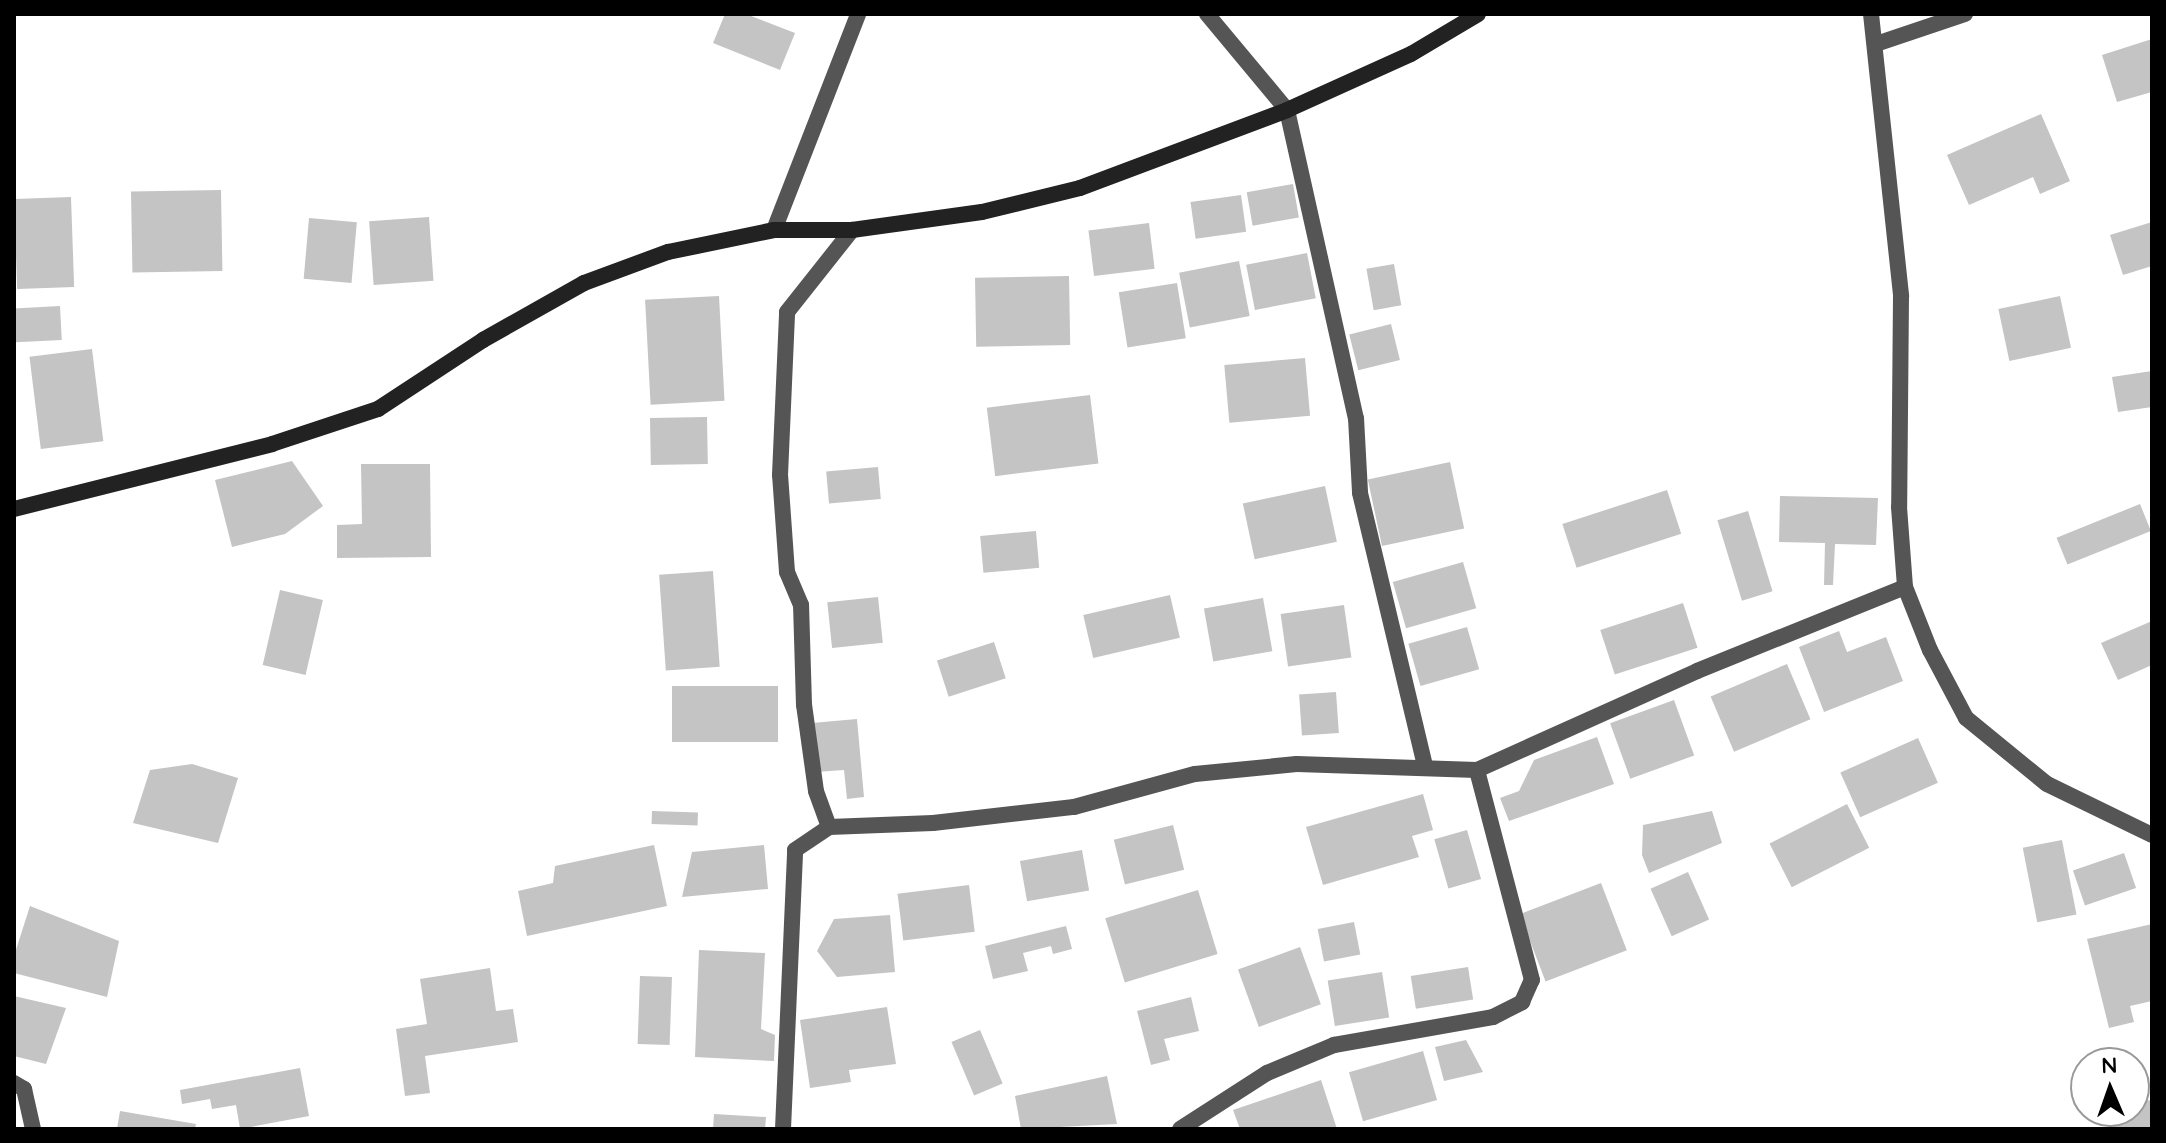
<!DOCTYPE html>
<style>
body{margin:0}
#map{position:relative;width:2166px;height:1143px;overflow:hidden;background:#fff;font-family:Quicksand,sans-serif}
div>[style]{position:absolute}
.building>*{inset:0;background:#c4c4c4;transform-origin:0 0}
.street>*{height:16px;margin:-8px;padding:0 8px;transform-origin:8px;border-radius:8px;background:#555}
.secondary>*{height:16px;margin:-8px;padding:0 8px;transform-origin:8px;border-radius:8px;background:#222}
span{translate:-50% -50%;white-space:nowrap;text-align:center;line-height:1.15;-webkit-text-stroke:6px #fff;paint-order:stroke}
.frame{position:absolute;inset:0;border:16px solid #000;pointer-events:none}
.north{position:absolute;left:2070px;top:1047px;width:80px;height:80px;box-sizing:border-box;background:#fff;border:2px solid #999;border-radius:50%;rotate:358deg;font-size:22px;font-weight:700;line-height:32px;text-align:center;color:#000}
.north::after{content:'';display:block;margin:auto;width:28px;height:36px;background:#000;clip-path:polygon(50% 0,100% 100%,50% 72%,0 100%)}
</style>
<div id="map">
<div class="building">
<div style="clip-path:polygon(725px 14px,746px 14px,795px 33px,780px 70px,713px 43px)"></div>
<div style="clip-path:polygon(2152px 39px,2152px 92px,2117px 102px,2102px 55px)"></div>
<div style="clip-path:polygon(2041px 114px,2070px 181px,2040px 194px,2033px 177px,1969px 205px,1947px 155px)"></div>
<div style="left:1293px;top:184px;width:34px;height:47px;rotate:80deg"></div>
<div style="left:221px;top:190px;width:81px;height:90px;rotate:89deg"></div>
<div style="left:1241px;top:195px;width:37px;height:51px;rotate:82deg"></div>
<div style="left:71px;top:197px;width:90px;height:57px;rotate:88deg"></div>
<div style="left:429px;top:217px;width:64px;height:60px;rotate:86deg"></div>
<div style="left:309px;top:218px;width:48px;height:61px;rotate:5deg"></div>
<div style="clip-path:polygon(2152px 222px,2152px 266px,2123px 275px,2110px 235px)"></div>
<div style="left:1149px;top:223px;width:46px;height:61px;rotate:83deg"></div>
<div style="left:1307px;top:253px;width:46px;height:62px;rotate:79deg"></div>
<div style="left:1239px;top:261px;width:56px;height:61px;rotate:79deg"></div>
<div style="left:1394px;top:264px;width:42px;height:28px;rotate:80deg"></div>
<div style="left:1069px;top:276px;width:69px;height:94px;rotate:89deg"></div>
<div style="left:1177px;top:283px;width:56px;height:59px;rotate:81deg"></div>
<div style="left:719px;top:296px;width:105px;height:74px;rotate:87deg"></div>
<div style="left:2060px;top:296px;width:53px;height:63px;rotate:78deg"></div>
<div style="left:60px;top:306px;width:34px;height:46px;rotate:87deg"></div>
<div style="left:1391px;top:324px;width:37px;height:43px;rotate:76deg"></div>
<div style="left:92px;top:349px;width:93px;height:63px;rotate:83deg"></div>
<div style="left:1305px;top:358px;width:58px;height:81px;rotate:85deg"></div>
<div style="clip-path:polygon(2152px 371px,2152px 407px,2118px 412px,2112px 377px)"></div>
<div style="left:1090px;top:395px;width:69px;height:104px;rotate:83deg"></div>
<div style="left:707px;top:417px;width:47px;height:57px;rotate:89deg"></div>
<div style="clip-path:polygon(292px 461px,323px 506px,285px 534px,232px 547px,215px 480px)"></div>
<div style="left:1450px;top:462px;width:68px;height:84px;rotate:78deg"></div>
<div style="clip-path:polygon(361px 464px,430px 464px,431px 557px,337px 558px,337px 525px,362px 524px)"></div>
<div style="left:878px;top:467px;width:32px;height:52px;rotate:85deg"></div>
<div style="left:1325px;top:486px;width:57px;height:84px;rotate:78deg"></div>
<div style="left:1667px;top:490px;width:46px;height:110px;rotate:72deg"></div>
<div style="clip-path:polygon(1780px 496px,1878px 498px,1876px 545px,1835px 544px,1833px 585px,1824px 585px,1825px 543px,1779px 542px)"></div>
<div style="left:2140px;top:504px;width:29px;height:90px;rotate:68deg"></div>
<div style="left:1748px;top:511px;width:84px;height:32px;rotate:73deg"></div>
<div style="left:1036px;top:531px;width:37px;height:56px;rotate:85deg"></div>
<div style="left:1463px;top:562px;width:48px;height:73px;rotate:74deg"></div>
<div style="left:713px;top:571px;width:96px;height:54px;rotate:86deg"></div>
<div style="left:280px;top:590px;width:44px;height:77px;rotate:13deg"></div>
<div style="left:1170px;top:595px;width:44px;height:89px;rotate:77deg"></div>
<div style="left:878px;top:597px;width:46px;height:51px;rotate:84deg"></div>
<div style="left:1263px;top:598px;width:54px;height:60px;rotate:80deg"></div>
<div style="left:1683px;top:603px;width:47px;height:87px;rotate:72deg"></div>
<div style="left:1344px;top:605px;width:53px;height:64px;rotate:82deg"></div>
<div style="clip-path:polygon(2152px 621px,2152px 665px,2118px 680px,2101px 643px)"></div>
<div style="left:1467px;top:627px;width:44px;height:61px;rotate:74deg"></div>
<div style="clip-path:polygon(1839px 631px,1847px 652px,1886px 637px,1903px 681px,1824px 712px,1799px 647px)"></div>
<div style="left:994px;top:642px;width:38px;height:60px;rotate:72deg"></div>
<div style="left:1787px;top:664px;width:60px;height:83px;rotate:67deg"></div>
<div style="left:672px;top:686px;width:106px;height:56px"></div>
<div style="left:1336px;top:692px;width:41px;height:37px;rotate:86deg"></div>
<div style="left:1674px;top:700px;width:59px;height:68px;rotate:70deg"></div>
<div style="clip-path:polygon(857px 719px,864px 797px,847px 799px,844px 770px,816px 772px,812px 723px)"></div>
<div style="clip-path:polygon(1597px 737px,1614px 784px,1509px 821px,1500px 798px,1519px 791px,1534px 760px)"></div>
<div style="left:1918px;top:738px;width:49px;height:85px;rotate:66deg"></div>
<div style="clip-path:polygon(192px 764px,238px 778px,218px 843px,133px 823px,150px 770px)"></div>
<div style="clip-path:polygon(1423px 794px,1433px 830px,1412px 836px,1419px 857px,1323px 885px,1306px 827px)"></div>
<div style="left:1847px;top:804px;width:49px;height:87px;rotate:63deg"></div>
<div style="left:652px;top:811px;width:46px;height:13px;rotate:2deg"></div>
<div style="clip-path:polygon(1712px 811px,1722px 843px,1649px 873px,1642px 855px,1643px 825px)"></div>
<div style="left:1173px;top:825px;width:46px;height:61px;rotate:76deg"></div>
<div style="left:1467px;top:830px;width:51px;height:34px;rotate:74deg"></div>
<div style="left:2062px;top:840px;width:76px;height:40px;rotate:79deg"></div>
<div style="clip-path:polygon(654px 845px,667px 906px,527px 936px,518px 891px,553px 883px,555px 866px)"></div>
<div style="clip-path:polygon(764px 845px,768px 889px,682px 897px,692px 852px)"></div>
<div style="left:1082px;top:850px;width:41px;height:63px;rotate:80deg"></div>
<div style="left:2124px;top:853px;width:37px;height:54px;rotate:71deg"></div>
<div style="left:1688px;top:872px;width:52px;height:41px;rotate:66deg"></div>
<div style="left:1601px;top:883px;width:72px;height:87px;rotate:69deg"></div>
<div style="left:969px;top:885px;width:47px;height:72px;rotate:83deg"></div>
<div style="left:1198px;top:890px;width:67px;height:97px;rotate:73deg"></div>
<div style="clip-path:polygon(30px 906px,119px 941px,107px 997px,14px 973px,14px 956px)"></div>
<div style="clip-path:polygon(890px 915px,895px 972px,837px 977px,817px 951px,834px 919px)"></div>
<div style="left:1354px;top:922px;width:33px;height:37px;rotate:79deg"></div>
<div style="clip-path:polygon(2152px 924px,2152px 1001px,2130px 1006px,2134px 1022px,2109px 1028px,2087px 939px)"></div>
<div style="clip-path:polygon(1066px 926px,1072px 949px,1053px 954px,1051px 946px,1023px 953px,1028px 971px,993px 979px,985px 946px)"></div>
<div style="left:1300px;top:947px;width:61px;height:66px;rotate:70deg"></div>
<div style="clip-path:polygon(699px 950px,765px 953px,761px 1029px,775px 1035px,774px 1061px,695px 1057px)"></div>
<div style="left:1468px;top:967px;width:33px;height:58px;rotate:81deg"></div>
<div style="clip-path:polygon(490px 968px,496px 1011px,513px 1009px,518px 1042px,425px 1056px,430px 1093px,405px 1096px,396px 1029px,427px 1024px,420px 979px)"></div>
<div style="left:1382px;top:972px;width:46px;height:55px;rotate:81deg"></div>
<div style="left:640px;top:976px;width:32px;height:68px;rotate:2deg"></div>
<div style="clip-path:polygon(14px 996px,66px 1008px,46px 1064px,14px 1056px)"></div>
<div style="clip-path:polygon(1191px 997px,1199px 1031px,1164px 1039px,1170px 1060px,1151px 1065px,1137px 1011px)"></div>
<div style="clip-path:polygon(887px 1007px,896px 1064px,849px 1070px,851px 1082px,810px 1088px,800px 1020px)"></div>
<div style="left:980px;top:1030px;width:58px;height:31px;rotate:67deg"></div>
<div style="clip-path:polygon(1466px 1040px,1483px 1072px,1444px 1081px,1435px 1047px)"></div>
<div style="left:1423px;top:1051px;width:51px;height:77px;rotate:74deg"></div>
<div style="clip-path:polygon(300px 1068px,309px 1116px,240px 1129px,236px 1105px,212px 1109px,210px 1099px,182px 1104px,180px 1090px)"></div>
<div style="clip-path:polygon(1107px 1076px,1117px 1124px,1021px 1129px,1015px 1096px)"></div>
<div style="clip-path:polygon(1321px 1080px,1337px 1129px,1240px 1129px,1233px 1110px)"></div>
<div style="clip-path:polygon(2152px 1100px,2152px 1129px,2113px 1129px,2112px 1111px,2134px 1111px,2134px 1102px)"></div>
<div style="clip-path:polygon(120px 1111px,196px 1124px,195px 1129px,117px 1129px)"></div>
<div style="clip-path:polygon(714px 1114px,766px 1117px,765px 1129px,713px 1129px)"></div>
</div>
<div class="street">
<div style="left:1207px;top:14px;width:125px;rotate:50.2deg"></div>
<div style="left:1287px;top:110px;width:316px;rotate:77.4deg"></div>
<div style="left:1356px;top:418px;width:75px;rotate:86.9deg"></div>
<div style="left:1360px;top:493px;width:281px;rotate:76.6deg"></div>
<div style="left:1871px;top:14px;width:284px;rotate:83.9deg"></div>
<div style="left:1901px;top:296px;width:211px;rotate:90.5deg"></div>
<div style="left:1899px;top:507px;width:80px;rotate:85.7deg"></div>
<div style="left:1905px;top:587px;width:68px;rotate:68.4deg"></div>
<div style="left:1930px;top:650px;width:77px;rotate:62.1deg"></div>
<div style="left:1966px;top:718px;width:104px;rotate:39.2deg"></div>
<div style="left:2047px;top:784px;width:117px;rotate:25.9deg"></div>
<div style="left:1876px;top:44px;width:94px;rotate:-18.6deg"></div>
<div style="left:774px;top:230px;width:232px;rotate:-68.7deg"></div>
<div style="left:829px;top:827px;width:38px;rotate:-110deg"></div>
<div style="left:816px;top:791px;width:87px;rotate:-97.9deg"></div>
<div style="left:804px;top:705px;width:100px;rotate:-91.7deg"></div>
<div style="left:801px;top:605px;width:36px;rotate:-113deg"></div>
<div style="left:787px;top:572px;width:97px;rotate:-94.1deg"></div>
<div style="left:780px;top:475px;width:163px;rotate:-87.5deg"></div>
<div style="left:787px;top:312px;width:105px;rotate:-51.6deg"></div>
<div style="left:14px;top:1083px;width:12px;rotate:31deg"></div>
<div style="left:24px;top:1089px;width:41px;rotate:77.3deg"></div>
<div style="left:783px;top:1129px;width:279px;rotate:-87.5deg"></div>
<div style="left:795px;top:850px;width:41px;rotate:-34.1deg"></div>
<div style="left:829px;top:827px;width:104px;rotate:-2.2deg"></div>
<div style="left:933px;top:823px;width:142px;rotate:-6.5deg"></div>
<div style="left:1074px;top:807px;width:125px;rotate:-15.3deg"></div>
<div style="left:1195px;top:774px;width:102px;rotate:-5.6deg"></div>
<div style="left:1297px;top:764px;width:180px;rotate:1.9deg"></div>
<div style="left:1477px;top:770px;width:241px;rotate:-24.2deg"></div>
<div style="left:1697px;top:671px;width:224px;rotate:-22deg"></div>
<div style="left:1180px;top:1129px;width:103px;rotate:-32.8deg"></div>
<div style="left:1267px;top:1073px;width:73px;rotate:-22.7deg"></div>
<div style="left:1334px;top:1045px;width:161px;rotate:-10deg"></div>
<div style="left:1493px;top:1017px;width:33px;rotate:-27deg"></div>
<div style="left:1522px;top:1002px;width:24px;rotate:-66deg"></div>
<div style="left:1532px;top:980px;width:217px;rotate:-104.7deg"></div>
</div>
<div class="secondary">
<div style="left:14px;top:509px;width:266px;rotate:-14.1deg"></div>
<div style="left:272px;top:444px;width:112px;rotate:-18.3deg"></div>
<div style="left:378px;top:409px;width:126px;rotate:-33.3deg"></div>
<div style="left:483px;top:340px;width:116px;rotate:-29.4deg"></div>
<div style="left:584px;top:283px;width:90px;rotate:-20.3deg"></div>
<div style="left:668px;top:252px;width:108px;rotate:-11.7deg"></div>
<div style="left:774px;top:230px;width:78px"></div>
<div style="left:852px;top:230px;width:131px;rotate:-7.9deg"></div>
<div style="left:982px;top:212px;width:101px;rotate:-13.8deg"></div>
<div style="left:1080px;top:188px;width:221px;rotate:-20.6deg"></div>
<div style="left:1287px;top:110px;width:136px;rotate:-24.3deg"></div>
<div style="left:1411px;top:54px;width:78px;rotate:-30.8deg"></div>
</div>
<div class="frame"></div>
<div class="north">N</div>
</div>
